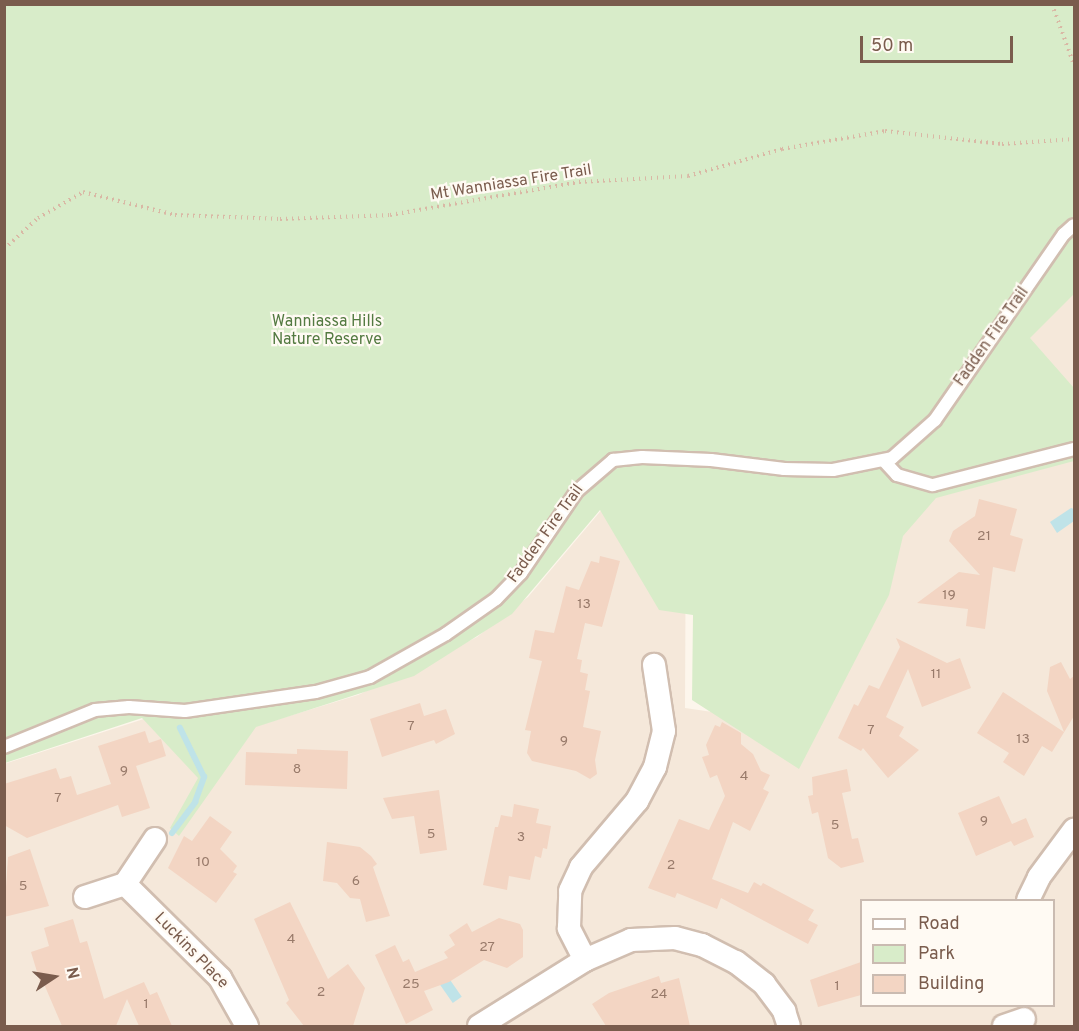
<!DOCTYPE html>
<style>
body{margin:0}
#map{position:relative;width:1079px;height:1031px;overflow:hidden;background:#fdf6ec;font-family:Overpass,sans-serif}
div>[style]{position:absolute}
.residential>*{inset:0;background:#f5e8da}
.green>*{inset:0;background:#d8ecc9}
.water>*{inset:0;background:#bfe3e8;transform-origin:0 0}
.stream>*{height:6px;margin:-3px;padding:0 3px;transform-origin:3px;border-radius:3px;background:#bfe3e8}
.building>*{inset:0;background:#f3d5c3}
.path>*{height:4px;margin-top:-2px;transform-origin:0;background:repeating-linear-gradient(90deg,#d9b8a5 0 1.5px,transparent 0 6px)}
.roads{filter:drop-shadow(2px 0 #d1beb0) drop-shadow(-2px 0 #d1beb0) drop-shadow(0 2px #d1beb0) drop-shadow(0 -2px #d1beb0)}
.lane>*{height:12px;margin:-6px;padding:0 6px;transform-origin:6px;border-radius:6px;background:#fff}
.street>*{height:22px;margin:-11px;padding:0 11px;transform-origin:11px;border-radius:11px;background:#fff}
span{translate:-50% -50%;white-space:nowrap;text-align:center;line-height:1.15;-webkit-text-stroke:4.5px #fffaf3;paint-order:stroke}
.number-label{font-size:14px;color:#987a6a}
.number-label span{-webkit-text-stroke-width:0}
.street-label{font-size:16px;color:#7a5c4d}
.park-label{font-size:16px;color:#537a41}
.frame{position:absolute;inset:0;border:6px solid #7a5c4d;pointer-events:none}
.legend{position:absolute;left:860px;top:899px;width:195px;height:108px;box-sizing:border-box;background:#fffaf3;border:2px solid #cabbb1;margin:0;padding:8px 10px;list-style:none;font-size:18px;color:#7a5c4d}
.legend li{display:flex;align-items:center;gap:12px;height:30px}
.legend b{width:30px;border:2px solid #cabbb1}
.north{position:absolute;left:24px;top:947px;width:60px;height:60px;-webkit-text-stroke:4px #fffaf3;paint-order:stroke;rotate:78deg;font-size:16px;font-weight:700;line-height:24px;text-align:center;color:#7a5c4d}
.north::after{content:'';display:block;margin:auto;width:21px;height:27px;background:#7a5c4d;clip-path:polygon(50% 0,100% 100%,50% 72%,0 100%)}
.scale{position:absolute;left:860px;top:36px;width:153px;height:27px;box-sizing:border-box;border:3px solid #7a5c4d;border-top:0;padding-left:8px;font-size:18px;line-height:21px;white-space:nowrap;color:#7a5c4d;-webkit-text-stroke:4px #fffaf3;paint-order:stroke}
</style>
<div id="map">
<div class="residential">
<div style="clip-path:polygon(evenodd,1074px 177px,1074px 1026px,5px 1026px,4px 764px,150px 717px,240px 731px,358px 695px,477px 637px,528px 597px,615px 494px,686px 498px,685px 708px,809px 726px,1074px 177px,862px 900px,1054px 900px,1054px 1006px,862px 1006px,862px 900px)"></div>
</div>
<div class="green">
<div style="clip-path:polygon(4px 5px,1074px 5px,1074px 294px,1030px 338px,1074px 388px,1074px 461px,936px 498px,903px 536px,889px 595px,799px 769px,692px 700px,693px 615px,659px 610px,600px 510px,512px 614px,414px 676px,256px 727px,179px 836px,170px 828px,198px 778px,142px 718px,5px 763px)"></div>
</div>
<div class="water">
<div style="clip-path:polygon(1071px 508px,1074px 509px,1074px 521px,1057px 533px,1050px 522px)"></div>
<div style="left:448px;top:977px;width:24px;height:11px;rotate:55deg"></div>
</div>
<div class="stream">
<div style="left:172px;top:833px;width:39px;rotate:-53deg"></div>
<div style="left:195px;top:802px;width:27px;rotate:-70deg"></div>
<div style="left:204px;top:777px;width:55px;rotate:-116.1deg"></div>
</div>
<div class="building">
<div style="clip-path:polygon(979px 499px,1017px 509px,1010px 535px,1023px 539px,1015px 572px,993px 567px,985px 629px,966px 626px,968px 609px,917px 603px,959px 572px,980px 575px,949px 541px,953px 531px,975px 516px)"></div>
<div style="clip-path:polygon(600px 556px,620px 561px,602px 627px,585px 623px,577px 659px,582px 660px,580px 672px,588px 674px,585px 690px,590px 691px,583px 727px,601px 731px,595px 760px,597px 774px,590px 779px,576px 771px,532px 761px,527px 753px,531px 731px,525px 730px,542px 661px,529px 658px,535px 630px,554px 633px,566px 586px,579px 590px,591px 561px,599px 563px)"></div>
<div style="clip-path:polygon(896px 638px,947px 663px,960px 658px,971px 688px,922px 707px,908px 669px,886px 717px,904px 727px,899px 736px,919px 750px,888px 778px,863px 748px,861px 751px,838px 738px,854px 704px,858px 706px,869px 685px,879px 689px,900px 647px)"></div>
<div style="clip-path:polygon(1061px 662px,1070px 679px,1074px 676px,1074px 716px,1052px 752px,1042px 746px,1024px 776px,1003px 762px,1009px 753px,977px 733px,1003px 692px,1064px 732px,1047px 691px,1050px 667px)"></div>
<div style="clip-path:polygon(420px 703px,424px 716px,446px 709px,455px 734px,436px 744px,434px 740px,382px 757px,370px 719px)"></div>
<div style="clip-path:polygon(722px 722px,741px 733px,741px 744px,753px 754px,761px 771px,770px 775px,763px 789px,769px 792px,750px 831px,733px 822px,712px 879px,748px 893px,754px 882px,761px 886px,763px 883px,814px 910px,808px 920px,818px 925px,808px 944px,721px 898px,717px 909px,677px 893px,675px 898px,648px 888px,679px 819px,709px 830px,725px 796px,717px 775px,710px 778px,702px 757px,709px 755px,706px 745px,715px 725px,720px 727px)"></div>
<div style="clip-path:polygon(145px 731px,149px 743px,161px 739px,166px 756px,136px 766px,150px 808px,122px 817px,118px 805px,27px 838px,4px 825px,4px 784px,56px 768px,60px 779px,71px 776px,77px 795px,111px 784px,98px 746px)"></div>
<div style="clip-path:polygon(297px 749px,348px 751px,347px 789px,245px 785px,246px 752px,297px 754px)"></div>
<div style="clip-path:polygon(847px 769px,851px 791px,842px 793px,852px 839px,858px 838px,864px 862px,841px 868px,828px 858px,818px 812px,812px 814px,808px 796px,813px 795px,812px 777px)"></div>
<div style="clip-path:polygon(439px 790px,447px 850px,420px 854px,414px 816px,392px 819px,383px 798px)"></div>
<div style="clip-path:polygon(999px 796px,1012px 824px,1026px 818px,1034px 837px,1014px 846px,1011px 841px,976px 856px,958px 813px)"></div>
<div style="clip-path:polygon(514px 804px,539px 809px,536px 823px,551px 826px,547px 849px,543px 848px,541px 858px,535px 856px,530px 880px,509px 876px,507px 890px,483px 885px,495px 827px,498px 827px,501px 815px,512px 817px)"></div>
<div style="clip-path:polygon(210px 816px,232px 832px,220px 849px,237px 866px,233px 872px,237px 874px,216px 903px,168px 868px,184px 836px,192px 841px)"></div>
<div style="clip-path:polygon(327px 842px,360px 847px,371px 856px,377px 864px,373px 867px,390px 916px,366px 922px,360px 899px,350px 898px,337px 883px,323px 881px)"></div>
<div style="clip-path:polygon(30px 849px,49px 906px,4px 917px,8px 857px)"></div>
<div style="clip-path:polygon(290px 902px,328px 979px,348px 964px,365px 988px,353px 1026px,304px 1026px,286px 1003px,289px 1000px,254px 919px)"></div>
<div style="clip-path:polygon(499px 918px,520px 924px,523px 930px,523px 957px,507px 968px,484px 960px,449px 982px,424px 991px,433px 1010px,406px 1024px,375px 955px,395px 945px,403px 962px,409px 959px,415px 972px,448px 958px,444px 952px,455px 945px,449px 935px,467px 923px,472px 932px)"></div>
<div style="clip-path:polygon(73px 919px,80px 943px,87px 941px,104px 999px,144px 982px,150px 995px,157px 992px,172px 1026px,139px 1026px,127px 999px,116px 1026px,62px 1026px,44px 984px,41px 985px,31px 952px,49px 946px,44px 928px)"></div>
<div style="clip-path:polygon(861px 962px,861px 995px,818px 1007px,810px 980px)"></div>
<div style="clip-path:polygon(659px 976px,661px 983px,679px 978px,690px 1026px,606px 1026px,592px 1004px,609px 993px)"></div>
</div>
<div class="path">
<div style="left:1052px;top:4px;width:65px;rotate:70.2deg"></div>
<div style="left:4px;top:249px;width:46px;rotate:-42.4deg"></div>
<div style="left:38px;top:218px;width:52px;rotate:-30deg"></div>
<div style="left:83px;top:192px;width:95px;rotate:14deg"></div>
<div style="left:175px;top:215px;width:105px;rotate:2.2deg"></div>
<div style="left:280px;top:219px;width:110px;rotate:-2.1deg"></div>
<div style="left:390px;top:215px;width:192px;rotate:-9.9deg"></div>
<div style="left:579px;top:182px;width:109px;rotate:-3.2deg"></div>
<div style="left:688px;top:176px;width:98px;rotate:-16deg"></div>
<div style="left:782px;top:149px;width:105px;rotate:-9.9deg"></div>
<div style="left:885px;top:131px;width:118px;rotate:6.3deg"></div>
<div style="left:1002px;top:144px;width:72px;rotate:-4deg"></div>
</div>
<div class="roads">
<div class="lane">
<div style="left:884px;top:461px;width:19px;rotate:47deg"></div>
<div style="left:897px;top:475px;width:37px;rotate:16deg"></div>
<div style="left:933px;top:485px;width:146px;rotate:-14.3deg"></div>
<div style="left:4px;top:747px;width:98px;rotate:-22.1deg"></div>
<div style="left:95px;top:710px;width:34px;rotate:-5deg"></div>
<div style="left:129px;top:707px;width:56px;rotate:4.1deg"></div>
<div style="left:185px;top:711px;width:132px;rotate:-8.3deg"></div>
<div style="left:316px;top:692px;width:56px;rotate:-15.5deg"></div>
<div style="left:370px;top:677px;width:87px;rotate:-29.5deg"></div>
<div style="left:446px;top:634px;width:61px;rotate:-35deg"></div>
<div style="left:496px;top:599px;width:36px;rotate:-46deg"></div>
<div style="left:521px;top:573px;width:99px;rotate:-55.7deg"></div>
<div style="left:577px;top:491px;width:48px;rotate:-40.7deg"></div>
<div style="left:613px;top:460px;width:29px;rotate:-6deg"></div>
<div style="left:642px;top:457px;width:69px;rotate:2.5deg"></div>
<div style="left:711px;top:460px;width:74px;rotate:7deg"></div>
<div style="left:784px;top:469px;width:49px;rotate:1.2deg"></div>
<div style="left:833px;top:470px;width:60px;rotate:-11.5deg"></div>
<div style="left:892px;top:458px;width:57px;rotate:-41.5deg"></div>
<div style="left:935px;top:420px;width:226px;rotate:-55.3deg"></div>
<div style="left:1064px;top:234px;width:13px;rotate:-42deg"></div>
</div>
<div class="street">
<div style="left:125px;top:884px;width:54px;rotate:-56.3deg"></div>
<div style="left:85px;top:897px;width:42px;rotate:-18deg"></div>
<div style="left:125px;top:884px;width:134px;rotate:44.7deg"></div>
<div style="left:220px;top:978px;width:55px;rotate:60.6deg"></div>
<div style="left:1028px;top:900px;width:25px;rotate:-64deg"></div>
<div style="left:1039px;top:877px;width:59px;rotate:-53.3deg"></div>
<div style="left:585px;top:960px;width:36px;rotate:-117deg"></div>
<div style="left:569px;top:928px;width:37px;rotate:-88deg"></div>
<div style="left:570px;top:891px;width:26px;rotate:-65deg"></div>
<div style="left:581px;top:867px;width:87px;rotate:-49.7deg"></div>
<div style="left:637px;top:801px;width:38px;rotate:-62deg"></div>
<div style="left:655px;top:767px;width:37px;rotate:-76deg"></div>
<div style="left:664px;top:731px;width:67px;rotate:-98.6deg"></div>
<div style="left:479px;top:1026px;width:125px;rotate:-31.9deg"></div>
<div style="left:585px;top:960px;width:50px;rotate:-23.5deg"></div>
<div style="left:631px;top:940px;width:44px;rotate:-2.6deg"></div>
<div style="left:675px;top:938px;width:28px;rotate:15deg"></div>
<div style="left:702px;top:945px;width:38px;rotate:27deg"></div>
<div style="left:736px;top:962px;width:36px;rotate:38deg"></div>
<div style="left:764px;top:984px;width:34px;rotate:53deg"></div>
<div style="left:784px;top:1011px;width:16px;rotate:72deg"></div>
<div style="left:1004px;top:1026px;width:21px;rotate:-19deg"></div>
</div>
</div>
<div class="number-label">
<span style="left:984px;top:537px">21</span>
<span style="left:949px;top:596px">19</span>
<span style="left:584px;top:605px">13</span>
<span style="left:936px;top:675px">11</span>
<span style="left:411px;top:727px">7</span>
<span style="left:871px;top:731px">7</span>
<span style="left:1023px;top:740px">13</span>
<span style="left:564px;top:742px">9</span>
<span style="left:297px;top:770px">8</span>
<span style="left:124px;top:772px">9</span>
<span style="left:744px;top:777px">4</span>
<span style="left:58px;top:799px">7</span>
<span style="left:984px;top:822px">9</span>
<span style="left:835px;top:826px">5</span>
<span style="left:431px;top:835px">5</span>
<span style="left:521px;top:838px">3</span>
<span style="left:203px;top:863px">10</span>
<span style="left:671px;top:866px">2</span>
<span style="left:356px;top:882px">6</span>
<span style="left:23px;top:887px">5</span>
<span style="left:291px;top:940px">4</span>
<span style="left:487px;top:948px">27</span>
<span style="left:411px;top:985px">25</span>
<span style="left:837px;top:987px">1</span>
<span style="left:321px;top:993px">2</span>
<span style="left:659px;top:995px">24</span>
<span style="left:146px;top:1005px">1</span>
</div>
<div class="street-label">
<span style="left:511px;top:183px;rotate:-9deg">Mt Wanniassa Fire Trail</span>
<span style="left:992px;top:337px;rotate:-55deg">Fadden Fire Trail</span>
<span style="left:546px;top:534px;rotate:-54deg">Fadden Fire Trail</span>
<span style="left:191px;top:951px;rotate:46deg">Luckins Place</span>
</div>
<div class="park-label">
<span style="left:327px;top:331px">Wanniassa Hills<br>Nature Reserve</span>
</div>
<div class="frame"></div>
<ul class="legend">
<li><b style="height:8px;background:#fff"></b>Road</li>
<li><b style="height:16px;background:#d8ecc9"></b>Park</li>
<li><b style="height:16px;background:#f3d5c3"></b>Building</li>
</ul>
<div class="north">N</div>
<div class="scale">50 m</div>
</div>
